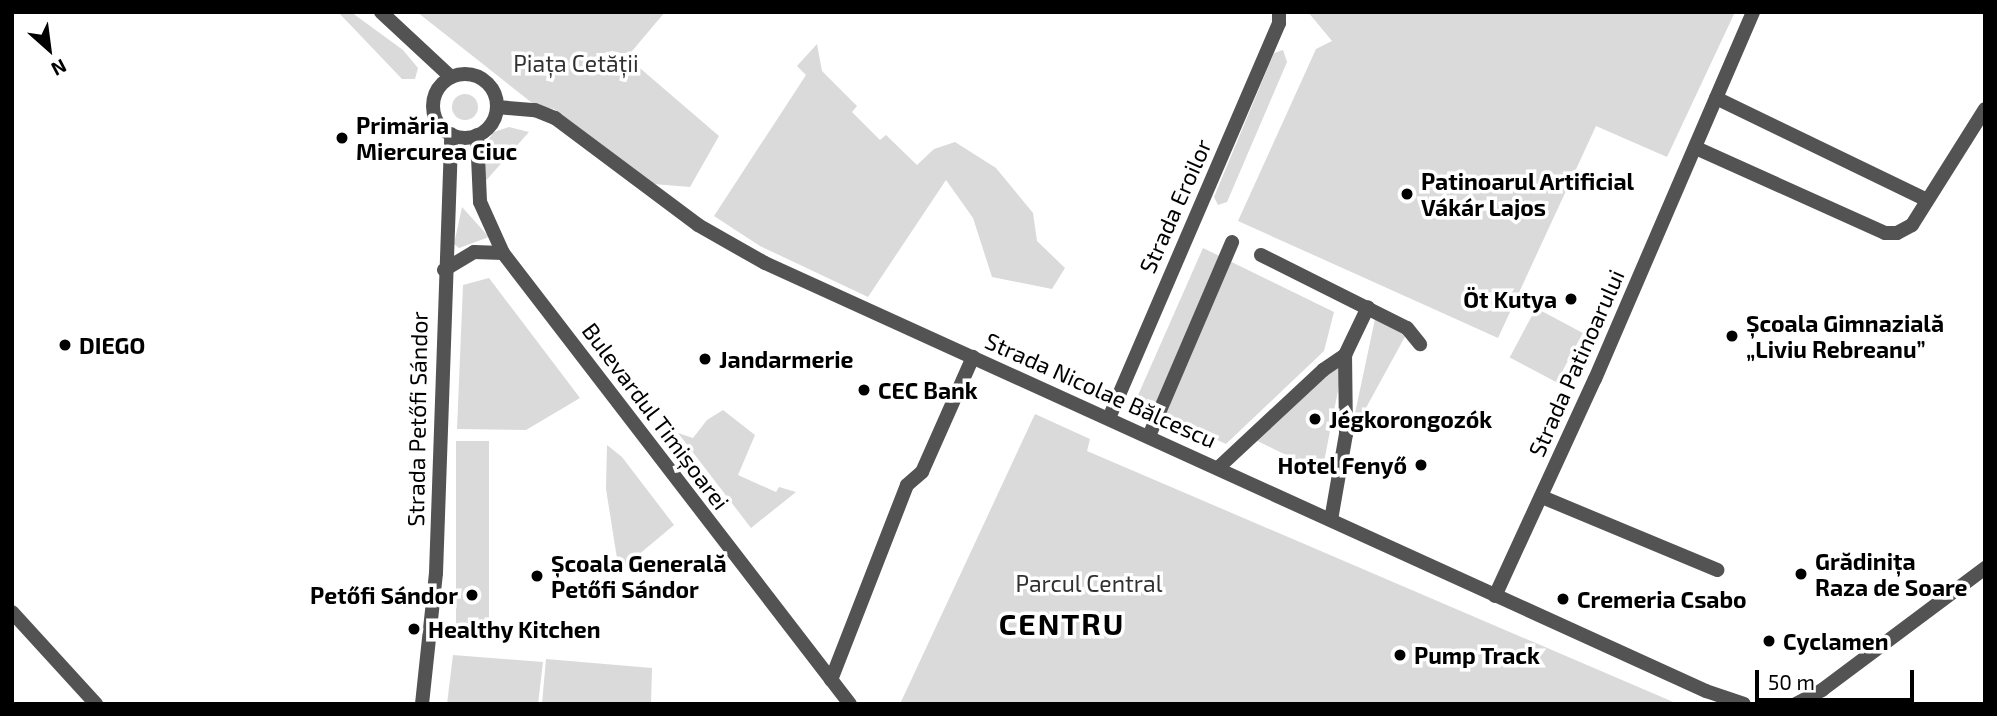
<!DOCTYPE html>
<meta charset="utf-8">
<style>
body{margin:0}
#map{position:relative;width:1997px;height:716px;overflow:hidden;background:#fff;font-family:"Exo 2",sans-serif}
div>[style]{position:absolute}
.green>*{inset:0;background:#dadada;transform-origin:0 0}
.round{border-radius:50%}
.pedestrian>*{height:14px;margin:-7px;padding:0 7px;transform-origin:7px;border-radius:7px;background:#535353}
.minor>*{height:14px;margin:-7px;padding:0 7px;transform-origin:7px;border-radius:7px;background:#535353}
.tertiary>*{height:14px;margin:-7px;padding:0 7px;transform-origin:7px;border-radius:7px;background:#535353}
.tertiary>.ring{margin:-7px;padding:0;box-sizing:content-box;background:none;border:14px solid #535353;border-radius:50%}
.dots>*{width:19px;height:19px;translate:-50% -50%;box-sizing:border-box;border:4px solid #fff;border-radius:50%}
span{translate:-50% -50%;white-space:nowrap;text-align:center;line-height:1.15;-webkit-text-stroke:7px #fff;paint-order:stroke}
.park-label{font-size:23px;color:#313131}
.poi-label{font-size:23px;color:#000;font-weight:700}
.left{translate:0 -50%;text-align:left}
.right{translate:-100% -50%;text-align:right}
.street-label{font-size:23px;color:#000}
.district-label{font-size:30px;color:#000;font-weight:700;letter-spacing:2px}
.frame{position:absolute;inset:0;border:14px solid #000;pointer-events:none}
.north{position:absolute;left:14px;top:14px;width:70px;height:70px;-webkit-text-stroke:5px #fff;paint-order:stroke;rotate:152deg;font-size:19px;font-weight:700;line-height:28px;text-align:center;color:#000}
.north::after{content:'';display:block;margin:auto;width:24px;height:32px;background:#000;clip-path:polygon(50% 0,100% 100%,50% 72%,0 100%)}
.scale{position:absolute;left:1755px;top:670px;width:159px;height:32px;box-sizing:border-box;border:4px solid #000;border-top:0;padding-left:9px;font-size:21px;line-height:24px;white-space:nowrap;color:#000;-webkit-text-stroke:5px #fff;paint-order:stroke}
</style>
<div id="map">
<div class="green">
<div style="clip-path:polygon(338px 12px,351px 12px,403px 50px,418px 68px,415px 79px,402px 79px)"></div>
<div style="clip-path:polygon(417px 12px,665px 12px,627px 57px,719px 136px,690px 187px,653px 184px,554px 109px,536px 106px)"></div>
<div style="clip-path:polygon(1308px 12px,1735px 12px,1667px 157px,1596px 126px,1498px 338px,1238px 221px,1316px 49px,1332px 41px)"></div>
<div style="clip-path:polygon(817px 44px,822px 71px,857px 106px,852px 112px,880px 140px,886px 135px,917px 165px,934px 149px,955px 142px,996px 168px,1033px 213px,1037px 241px,1065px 268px,1052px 289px,992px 277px,973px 218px,946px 180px,868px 297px,760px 246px,714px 216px,806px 75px,797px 66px)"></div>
<div style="clip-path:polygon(1283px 50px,1287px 62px,1227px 202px,1218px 205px,1214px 197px,1274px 53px)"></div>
<div class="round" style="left:452px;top:94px;width:26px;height:26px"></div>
<div style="clip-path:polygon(509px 127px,529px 132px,482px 185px,486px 143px,494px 132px)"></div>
<div style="clip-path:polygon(462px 207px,489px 237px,459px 248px,454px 244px)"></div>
<div style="clip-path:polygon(1203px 248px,1334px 312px,1324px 351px,1226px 444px,1135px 402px)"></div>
<div style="clip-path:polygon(489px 278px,580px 398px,526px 430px,457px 429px,463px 285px)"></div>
<div style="left:1536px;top:308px;width:53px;height:56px;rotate:28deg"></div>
<div style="clip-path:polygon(1375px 319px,1407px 333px,1350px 437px)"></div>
<div style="clip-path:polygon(1345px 355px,1322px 472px,1255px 440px)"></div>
<div style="clip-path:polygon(723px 410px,755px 435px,738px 475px,776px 492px,779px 487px,796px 492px,751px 528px,678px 433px,693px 438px,707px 420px)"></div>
<div style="clip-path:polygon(1035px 414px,1090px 439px,1087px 451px,1678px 704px,900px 704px)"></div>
<div style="left:456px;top:441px;width:33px;height:193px"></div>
<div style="clip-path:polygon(607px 445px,622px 457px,674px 525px,619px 571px,606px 489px)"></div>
<div style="clip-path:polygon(453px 655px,543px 662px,538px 704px,447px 704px)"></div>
<div style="clip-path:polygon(546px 659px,652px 668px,651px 704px,542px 704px)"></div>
</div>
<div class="pedestrian">
<div style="left:1261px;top:255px;width:163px;rotate:26.6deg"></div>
<div style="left:1407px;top:328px;width:21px;rotate:51deg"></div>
<div style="left:1149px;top:436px;width:211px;rotate:-66.8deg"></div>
<div style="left:1218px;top:468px;width:144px;rotate:-43deg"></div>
<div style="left:1323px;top:370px;width:27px;rotate:-34deg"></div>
<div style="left:1331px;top:520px;width:87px;rotate:-80.1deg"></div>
<div style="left:1346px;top:434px;width:79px;rotate:-90.7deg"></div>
<div style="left:1345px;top:355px;width:53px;rotate:-64.4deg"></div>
</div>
<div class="minor">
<div style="left:1716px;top:98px;width:234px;rotate:25.8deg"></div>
<div style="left:1696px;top:148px;width:207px;rotate:24.2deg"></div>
<div style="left:1885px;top:233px;width:12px"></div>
<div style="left:1897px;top:233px;width:17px;rotate:-28deg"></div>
<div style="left:1912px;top:225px;width:137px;rotate:-57.8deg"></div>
<div style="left:1109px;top:418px;width:430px;rotate:-66.7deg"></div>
<div style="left:1279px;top:23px;width:11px;rotate:-90deg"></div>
<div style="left:1542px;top:497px;width:190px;rotate:22.6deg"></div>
<div style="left:1495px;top:596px;width:239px;rotate:-65.3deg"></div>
<div style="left:1595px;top:379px;width:400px;rotate:-66.7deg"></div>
<div style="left:12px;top:612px;width:125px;rotate:47.6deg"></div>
<div style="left:831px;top:680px;width:209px;rotate:-68.7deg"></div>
<div style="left:907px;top:485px;width:20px;rotate:-41deg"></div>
<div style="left:922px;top:472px;width:126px;rotate:-66.1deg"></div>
</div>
<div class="tertiary">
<div style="left:381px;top:12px;width:96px;rotate:42.9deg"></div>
<div class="ring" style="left:433px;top:74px;width:50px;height:50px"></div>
<div style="left:497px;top:107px;width:38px;rotate:5deg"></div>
<div style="left:535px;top:110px;width:22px;rotate:22deg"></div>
<div style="left:555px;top:118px;width:179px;rotate:36.8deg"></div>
<div style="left:698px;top:225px;width:77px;rotate:29.6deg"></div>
<div style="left:765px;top:263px;width:1034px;rotate:24.46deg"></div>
<div style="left:1706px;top:691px;width:40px;rotate:18.9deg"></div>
<div style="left:477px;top:135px;width:67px;rotate:87.4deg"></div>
<div style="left:480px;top:202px;width:56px;rotate:65.7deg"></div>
<div style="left:503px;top:253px;width:569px;rotate:52.43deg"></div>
<div style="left:444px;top:270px;width:35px;rotate:-31deg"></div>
<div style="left:474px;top:252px;width:29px;rotate:2deg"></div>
<div style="left:422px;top:704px;width:132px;rotate:-83.9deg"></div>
<div style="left:436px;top:573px;width:439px;rotate:-88deg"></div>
<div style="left:1796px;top:704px;width:30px;rotate:-28deg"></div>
<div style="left:1822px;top:690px;width:204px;rotate:-36.8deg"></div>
</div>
<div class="dots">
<div style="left:342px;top:138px;background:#000"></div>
<div style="left:1407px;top:194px;background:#000"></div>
<div style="left:1571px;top:299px;background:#000"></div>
<div style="left:1732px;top:336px;background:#000"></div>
<div style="left:65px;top:345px;background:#000"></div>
<div style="left:705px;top:359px;background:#000"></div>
<div style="left:864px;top:390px;background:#000"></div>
<div style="left:1315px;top:419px;background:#000"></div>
<div style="left:1421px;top:465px;background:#000"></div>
<div style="left:1801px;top:574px;background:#000"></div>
<div style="left:537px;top:576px;background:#000"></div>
<div style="left:472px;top:595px;background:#000"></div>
<div style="left:1563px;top:599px;background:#000"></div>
<div style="left:414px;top:629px;background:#000"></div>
<div style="left:1769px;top:641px;background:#000"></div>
<div style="left:1400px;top:655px;background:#000"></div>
</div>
<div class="park-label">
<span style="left:576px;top:63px">Piața Cetății</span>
<span style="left:1089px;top:583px">Parcul Central</span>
</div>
<div class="poi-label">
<span class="left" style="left:356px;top:138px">Primăria<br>Miercurea Ciuc</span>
<span class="left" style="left:1421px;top:194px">Patinoarul Artificial<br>Vákár Lajos</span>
<span class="right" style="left:1557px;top:299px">Öt Kutya</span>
<span class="left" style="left:1746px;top:336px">Școala Gimnazială<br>„Liviu Rebreanu”</span>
<span class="left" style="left:79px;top:345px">DIEGO</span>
<span class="left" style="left:719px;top:359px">Jandarmerie</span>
<span class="left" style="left:878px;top:390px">CEC Bank</span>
<span class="left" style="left:1329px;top:419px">Jégkorongozók</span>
<span class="right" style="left:1407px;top:465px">Hotel Fenyő</span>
<span class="left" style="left:1815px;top:574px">Grădinița<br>Raza de Soare</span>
<span class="left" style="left:551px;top:576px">Școala Generală<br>Petőfi Sándor</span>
<span class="right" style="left:458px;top:595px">Petőfi Sándor</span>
<span class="left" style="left:1577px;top:599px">Cremeria Csabo</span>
<span class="left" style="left:428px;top:629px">Healthy Kitchen</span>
<span class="left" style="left:1783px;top:641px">Cyclamen</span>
<span class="left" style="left:1414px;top:655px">Pump Track</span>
</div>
<div class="street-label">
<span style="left:1175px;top:206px;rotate:-66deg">Strada Eroilor</span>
<span style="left:1576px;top:363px;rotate:-66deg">Strada Patinoarului</span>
<span style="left:1101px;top:390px;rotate:24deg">Strada Nicolae Bălcescu</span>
<span style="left:656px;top:416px;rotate:53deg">Bulevardul Timișoarei</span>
<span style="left:417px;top:419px;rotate:-89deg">Strada Petőfi Sándor</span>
</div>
<div class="district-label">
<span style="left:1062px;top:623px">CENTRU</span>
</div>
<div class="frame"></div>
<div class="north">N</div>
<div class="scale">50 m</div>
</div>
